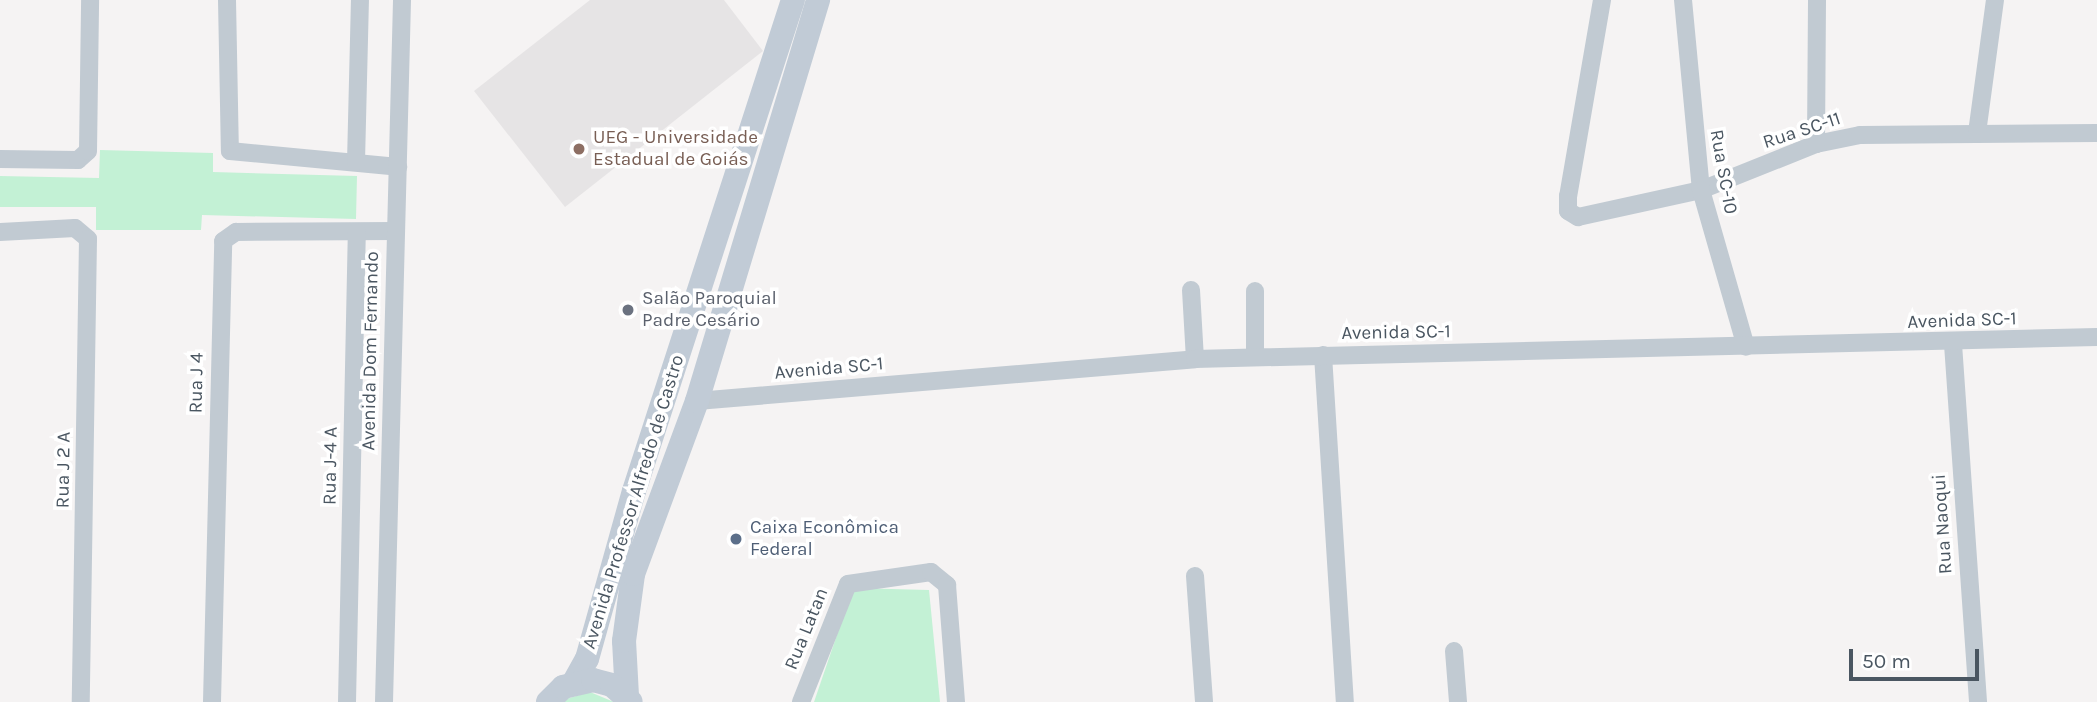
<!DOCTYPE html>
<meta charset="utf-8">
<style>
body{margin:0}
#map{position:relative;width:2097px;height:702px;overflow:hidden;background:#f5f3f3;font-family:Karla,sans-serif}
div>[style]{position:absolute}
.education>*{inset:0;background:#e6e4e5}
.green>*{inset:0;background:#c3f1d5}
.street>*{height:18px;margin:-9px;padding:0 9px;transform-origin:9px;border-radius:9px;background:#c1cad2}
.secondary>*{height:24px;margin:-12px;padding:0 12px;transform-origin:12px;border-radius:12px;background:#c1cbd6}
.dots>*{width:19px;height:19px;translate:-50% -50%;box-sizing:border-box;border:4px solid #fff;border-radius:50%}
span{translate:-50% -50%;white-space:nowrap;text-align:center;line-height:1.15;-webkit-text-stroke:7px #fff;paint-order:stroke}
.street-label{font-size:19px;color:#4a5661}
.education-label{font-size:19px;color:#785e54}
.left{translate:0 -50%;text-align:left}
.worship-label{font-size:19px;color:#5b616d}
.service-label{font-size:19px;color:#4e5e75}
.scale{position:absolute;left:1849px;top:649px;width:130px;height:32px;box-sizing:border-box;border:4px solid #4a5661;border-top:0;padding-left:9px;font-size:21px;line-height:24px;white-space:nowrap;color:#4a5661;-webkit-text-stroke:5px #fff;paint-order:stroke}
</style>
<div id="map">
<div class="education">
<div style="clip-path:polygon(590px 0,724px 0,763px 51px,565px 207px,474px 91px)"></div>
</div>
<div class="green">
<div style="clip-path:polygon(100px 150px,213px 153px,213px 172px,357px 176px,356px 219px,202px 215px,201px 230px,96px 230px,96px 207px,0 207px,0 176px,99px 178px)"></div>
<div style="clip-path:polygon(853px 588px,929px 590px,940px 702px,814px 702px)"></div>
<div style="clip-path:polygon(590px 692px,614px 702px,562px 702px,566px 699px)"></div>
</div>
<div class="street">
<div style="left:227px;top:0;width:151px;rotate:88.9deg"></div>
<div style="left:230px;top:151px;width:169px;rotate:5.4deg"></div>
<div style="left:1602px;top:0;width:199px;rotate:99.8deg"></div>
<div style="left:1568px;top:196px;width:15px;rotate:90deg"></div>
<div style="left:1568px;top:211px;width:12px;rotate:31deg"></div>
<div style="left:1578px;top:217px;width:126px;rotate:-12.4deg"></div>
<div style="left:1701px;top:190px;width:124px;rotate:-21.8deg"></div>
<div style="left:1816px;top:144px;width:45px;rotate:-11.6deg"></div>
<div style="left:1860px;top:135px;width:237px;rotate:-0.5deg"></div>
<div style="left:1683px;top:0;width:191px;rotate:84.6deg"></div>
<div style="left:1701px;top:190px;width:163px;rotate:74deg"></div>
<div style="left:1977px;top:133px;width:134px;rotate:-82.3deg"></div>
<div style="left:1816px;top:144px;width:144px;rotate:-89.6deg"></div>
<div style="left:0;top:159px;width:78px;rotate:0.7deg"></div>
<div style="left:78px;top:160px;width:13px;rotate:-42deg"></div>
<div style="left:88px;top:151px;width:151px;rotate:-89.2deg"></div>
<div style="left:356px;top:162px;width:162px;rotate:-88.6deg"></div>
<div style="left:0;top:232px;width:75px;rotate:-3.1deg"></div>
<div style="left:75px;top:228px;width:17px;rotate:40deg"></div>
<div style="left:88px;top:239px;width:463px;rotate:90.9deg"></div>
<div style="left:1191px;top:290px;width:69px;rotate:86.7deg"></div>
<div style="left:1255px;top:291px;width:66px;rotate:90deg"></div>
<div style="left:1953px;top:344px;width:359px;rotate:86deg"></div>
<div style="left:1323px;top:355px;width:348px;rotate:86.4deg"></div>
<div style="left:697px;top:401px;width:500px;rotate:-4.8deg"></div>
<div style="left:1195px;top:359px;width:902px;rotate:-1.4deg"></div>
<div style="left:1195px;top:576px;width:126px;rotate:85.9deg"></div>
<div style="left:1454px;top:651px;width:51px;rotate:85.5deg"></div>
<div style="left:212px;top:702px;width:461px;rotate:-88.6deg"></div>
<div style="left:223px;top:241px;width:16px;rotate:-35deg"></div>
<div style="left:236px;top:232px;width:159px;rotate:-0.4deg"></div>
<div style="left:347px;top:702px;width:470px;rotate:-88.8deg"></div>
<div style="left:384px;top:702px;width:702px;rotate:-88.53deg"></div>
<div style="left:801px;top:702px;width:127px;rotate:-68.3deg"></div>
<div style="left:848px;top:584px;width:84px;rotate:-8.2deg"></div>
<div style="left:931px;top:572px;width:21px;rotate:39deg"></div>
<div style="left:947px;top:585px;width:117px;rotate:85.6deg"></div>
</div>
<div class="secondary">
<div style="left:574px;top:682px;width:26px;rotate:-61deg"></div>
<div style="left:587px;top:659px;width:174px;rotate:-74.4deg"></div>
<div style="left:634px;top:491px;width:516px;rotate:-72.06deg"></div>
<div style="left:627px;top:696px;width:55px;rotate:-93.1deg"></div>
<div style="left:624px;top:641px;width:68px;rotate:-82.3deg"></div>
<div style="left:633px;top:574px;width:184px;rotate:-69.7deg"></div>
<div style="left:697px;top:401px;width:419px;rotate:-73.2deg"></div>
<div style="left:548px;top:702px;width:21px;rotate:-45deg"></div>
<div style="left:563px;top:687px;width:31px;rotate:-13deg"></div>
<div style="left:593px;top:680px;width:20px;rotate:15deg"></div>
<div style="left:612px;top:685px;width:25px;rotate:42deg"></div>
</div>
<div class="dots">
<div style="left:579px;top:149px;background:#8d6e63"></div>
<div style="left:628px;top:310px;background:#6b7280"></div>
<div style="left:736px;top:539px;background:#5c6f8a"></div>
</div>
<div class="street-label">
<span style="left:1802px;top:131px;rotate:-18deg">Rua SC-11</span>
<span style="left:1723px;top:172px;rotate:80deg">Rua SC-10</span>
<span style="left:1962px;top:321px;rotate:-2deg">Avenida SC-1</span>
<span style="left:1396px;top:333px;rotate:-1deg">Avenida SC-1</span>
<span style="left:371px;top:351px;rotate:-89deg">Avenida Dom Fernando</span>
<span style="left:829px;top:369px;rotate:-5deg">Avenida SC-1</span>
<span style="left:197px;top:383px;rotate:-89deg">Rua J 4</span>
<span style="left:331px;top:466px;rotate:-89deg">Rua J-4 A</span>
<span style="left:64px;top:470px;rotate:-89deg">Rua J 2 A</span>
<span style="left:634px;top:502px;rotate:-73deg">Avenida Professor Alfredo de Castro</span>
<span style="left:1943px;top:524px;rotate:-94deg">Rua Naoqui</span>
<span style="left:807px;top:629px;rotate:-68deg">Rua Latan</span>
</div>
<div class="education-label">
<span class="left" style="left:593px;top:149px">UEG - Universidade<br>Estadual de Goiás</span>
</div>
<div class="worship-label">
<span class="left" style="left:642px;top:310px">Salão Paroquial<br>Padre Cesário</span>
</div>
<div class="service-label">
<span class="left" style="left:750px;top:539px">Caixa Econômica<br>Federal</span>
</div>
<div class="scale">50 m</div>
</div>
